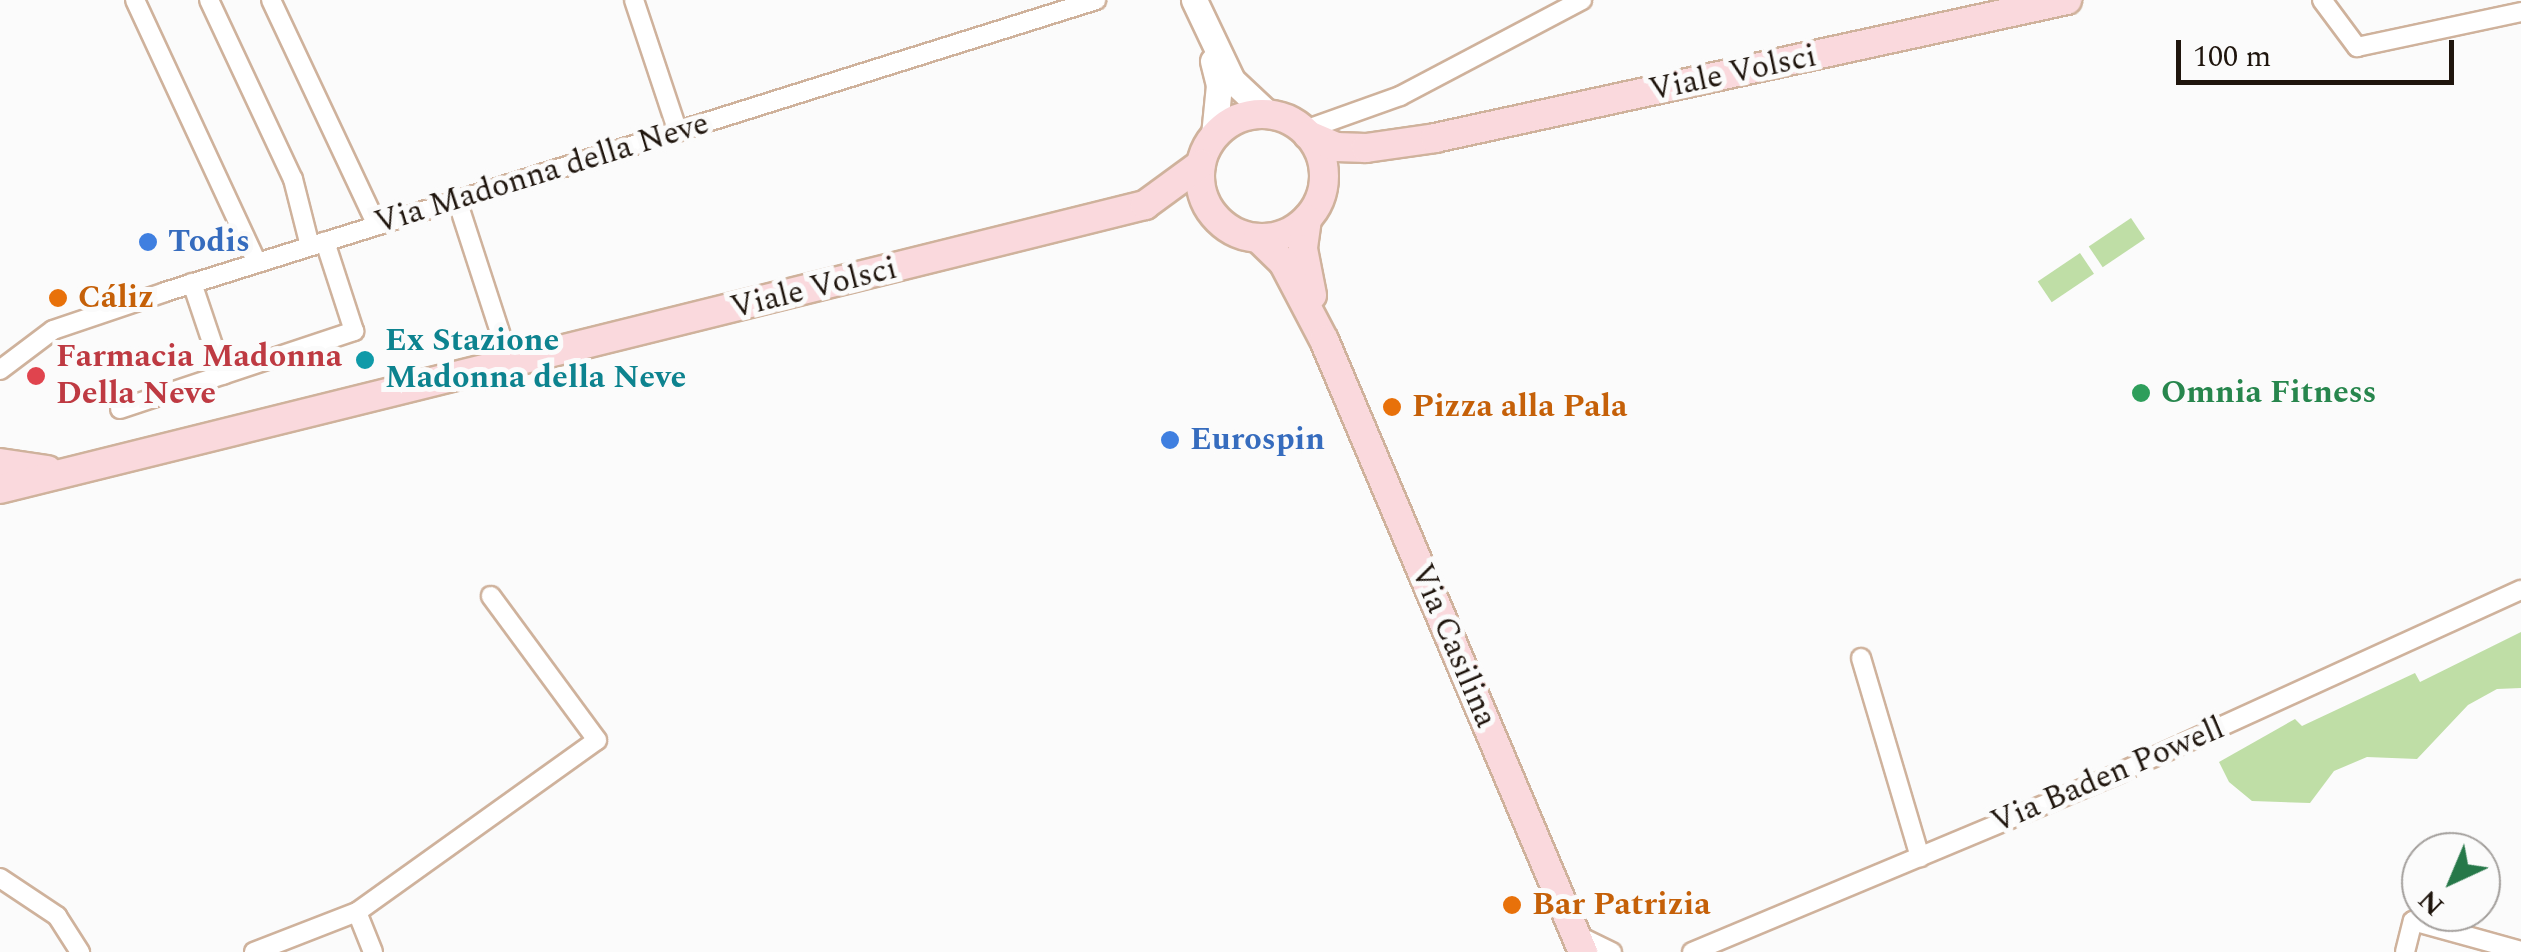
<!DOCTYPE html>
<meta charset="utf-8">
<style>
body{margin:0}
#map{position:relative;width:2521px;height:952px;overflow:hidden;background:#fbfbfb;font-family:Spectral,serif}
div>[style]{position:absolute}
.green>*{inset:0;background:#bfdea6;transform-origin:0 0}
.roads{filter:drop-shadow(2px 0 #cfb29c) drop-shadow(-2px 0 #cfb29c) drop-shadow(0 2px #cfb29c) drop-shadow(0 -2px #cfb29c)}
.minor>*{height:18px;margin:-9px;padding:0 9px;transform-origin:9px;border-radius:9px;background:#fff}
.secondary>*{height:25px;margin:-12.5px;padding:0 12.5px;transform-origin:12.5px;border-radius:12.5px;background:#fff}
.primary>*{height:28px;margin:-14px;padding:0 14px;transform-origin:14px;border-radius:14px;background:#fad9dd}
.primary>.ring{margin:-14px;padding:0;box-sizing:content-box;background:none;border:28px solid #fad9dd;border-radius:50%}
.dots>*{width:28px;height:28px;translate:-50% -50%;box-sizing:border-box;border:5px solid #fbfbfb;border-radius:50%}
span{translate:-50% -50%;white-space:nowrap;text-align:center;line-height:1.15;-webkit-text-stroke:10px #fbfbfb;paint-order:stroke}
.street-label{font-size:32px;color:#1f150d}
.shop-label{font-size:32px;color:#366cbe;font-weight:700}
.left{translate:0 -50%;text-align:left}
.food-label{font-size:32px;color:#c56008;font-weight:700}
.culture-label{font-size:32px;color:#0d838f;font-weight:700}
.health-label{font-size:32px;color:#be3a42;font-weight:700}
.leisure-label{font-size:32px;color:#27864d;font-weight:700}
.north{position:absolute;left:2401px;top:832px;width:100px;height:100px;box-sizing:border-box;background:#fbfbfb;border:2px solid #a39f9c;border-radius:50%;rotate:224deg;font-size:28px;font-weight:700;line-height:40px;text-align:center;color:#1f150d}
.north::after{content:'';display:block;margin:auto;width:35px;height:45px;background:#267849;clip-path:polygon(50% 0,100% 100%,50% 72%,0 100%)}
.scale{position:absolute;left:2176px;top:40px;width:278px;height:45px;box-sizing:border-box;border:5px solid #1f150d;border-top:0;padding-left:12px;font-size:30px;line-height:35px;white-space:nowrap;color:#1f150d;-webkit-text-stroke:8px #fbfbfb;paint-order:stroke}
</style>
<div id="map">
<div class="green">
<div style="left:2131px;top:218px;width:25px;height:51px;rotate:56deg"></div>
<div style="left:2080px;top:253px;width:25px;height:51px;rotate:56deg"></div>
<div style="clip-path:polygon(2521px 632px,2521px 688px,2497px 689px,2468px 705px,2417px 759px,2367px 757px,2334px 771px,2310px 803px,2252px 801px,2229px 782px,2219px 762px,2295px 719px,2302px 726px,2415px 673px,2420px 682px)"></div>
</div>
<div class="roads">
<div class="minor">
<div style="left:135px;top:0;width:290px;rotate:65.1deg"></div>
<div style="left:209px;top:0;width:198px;rotate:64.9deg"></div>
<div style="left:293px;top:179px;width:69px;rotate:75.8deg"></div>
<div style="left:271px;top:0;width:249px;rotate:64.8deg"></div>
<div style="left:634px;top:0;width:139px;rotate:71.6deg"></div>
<div style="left:2322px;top:0;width:59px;rotate:53.3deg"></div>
<div style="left:2357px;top:47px;width:168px;rotate:-12deg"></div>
<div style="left:1305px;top:130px;width:101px;rotate:-19.7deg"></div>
<div style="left:1400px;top:96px;width:206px;rotate:-27.8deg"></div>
<div style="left:457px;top:200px;width:175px;rotate:72deg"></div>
<div style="left:192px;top:283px;width:97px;rotate:71.4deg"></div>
<div style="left:0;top:370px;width:66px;rotate:-37deg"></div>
<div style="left:53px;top:330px;width:118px;rotate:-18.7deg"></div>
<div style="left:165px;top:292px;width:976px;rotate:-17.41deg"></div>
<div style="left:120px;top:409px;width:247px;rotate:-18.4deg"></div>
<div style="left:354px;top:331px;width:94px;rotate:-108deg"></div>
<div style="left:1861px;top:658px;width:208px;rotate:73.5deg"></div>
<div style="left:0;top:878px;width:69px;rotate:33.7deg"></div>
<div style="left:57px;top:916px;width:43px;rotate:57.4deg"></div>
<div style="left:357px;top:912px;width:295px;rotate:-35.6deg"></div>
<div style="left:597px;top:740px;width:179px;rotate:-126.4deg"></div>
<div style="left:1577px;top:935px;width:39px;rotate:26deg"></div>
<div style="left:254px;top:952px;width:110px;rotate:-21.2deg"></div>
<div style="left:357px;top:912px;width:43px;rotate:68.2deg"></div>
<div style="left:1692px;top:952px;width:463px;rotate:-22.7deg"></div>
<div style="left:2119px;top:773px;width:442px;rotate:-24.5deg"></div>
<div style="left:2405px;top:952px;width:32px;rotate:-76deg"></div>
<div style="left:2413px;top:921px;width:112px;rotate:15.5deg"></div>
</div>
<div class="secondary">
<div style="left:1194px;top:0;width:89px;rotate:64.6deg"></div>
<div style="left:1232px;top:80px;width:48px;rotate:43.3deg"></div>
<div style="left:1213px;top:61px;width:25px;rotate:76deg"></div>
<div style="left:1219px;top:85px;width:50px;rotate:95.7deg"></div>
</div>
<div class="primary">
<div class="ring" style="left:1200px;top:114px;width:96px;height:96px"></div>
<div style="left:1308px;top:135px;width:30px;rotate:23deg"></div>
<div style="left:1336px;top:147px;width:30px;rotate:2deg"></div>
<div style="left:1366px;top:148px;width:70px;rotate:-8.2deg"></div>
<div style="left:1435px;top:138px;width:647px;rotate:-12.32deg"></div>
<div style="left:1307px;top:219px;width:30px;rotate:98deg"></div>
<div style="left:1303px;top:249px;width:47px;rotate:78.9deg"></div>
<div style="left:1258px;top:238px;width:35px;rotate:44deg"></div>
<div style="left:1283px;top:262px;width:88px;rotate:62.3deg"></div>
<div style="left:1324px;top:340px;width:665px;rotate:67.06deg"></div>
<div style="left:0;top:463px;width:48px;rotate:8.5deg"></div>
<div style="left:0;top:489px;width:1180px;rotate:-13.93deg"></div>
<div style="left:1145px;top:205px;width:69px;rotate:-36.2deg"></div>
</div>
</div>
<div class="dots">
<div style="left:148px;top:242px;background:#3f7fe0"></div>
<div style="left:58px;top:298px;background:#e8710a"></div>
<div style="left:365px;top:360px;background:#0f9aa8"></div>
<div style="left:36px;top:376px;background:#e0444e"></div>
<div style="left:2141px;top:393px;background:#2e9e5b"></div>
<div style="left:1392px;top:407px;background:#e8710a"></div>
<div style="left:1170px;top:440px;background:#3f7fe0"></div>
<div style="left:1512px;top:905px;background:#e8710a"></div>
</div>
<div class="street-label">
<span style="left:1733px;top:74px;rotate:-12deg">Viale Volsci</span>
<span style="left:542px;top:174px;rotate:-17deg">Via Madonna della Neve</span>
<span style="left:814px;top:289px;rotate:-14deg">Viale Volsci</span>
<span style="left:1453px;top:646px;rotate:67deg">Via Casilina</span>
<span style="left:2108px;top:776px;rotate:-23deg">Via Baden Powell</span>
</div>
<div class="shop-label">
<span class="left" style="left:168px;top:242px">Todis</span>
<span class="left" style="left:1190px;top:440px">Eurospin</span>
</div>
<div class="food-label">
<span class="left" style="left:78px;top:298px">Cáliz</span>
<span class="left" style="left:1412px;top:407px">Pizza alla Pala</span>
<span class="left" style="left:1532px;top:905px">Bar Patrizia</span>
</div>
<div class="culture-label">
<span class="left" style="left:385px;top:360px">Ex Stazione<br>Madonna della Neve</span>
</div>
<div class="health-label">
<span class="left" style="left:56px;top:376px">Farmacia Madonna<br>Della Neve</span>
</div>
<div class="leisure-label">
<span class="left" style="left:2161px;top:393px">Omnia Fitness</span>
</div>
<div class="north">N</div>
<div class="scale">100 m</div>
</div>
